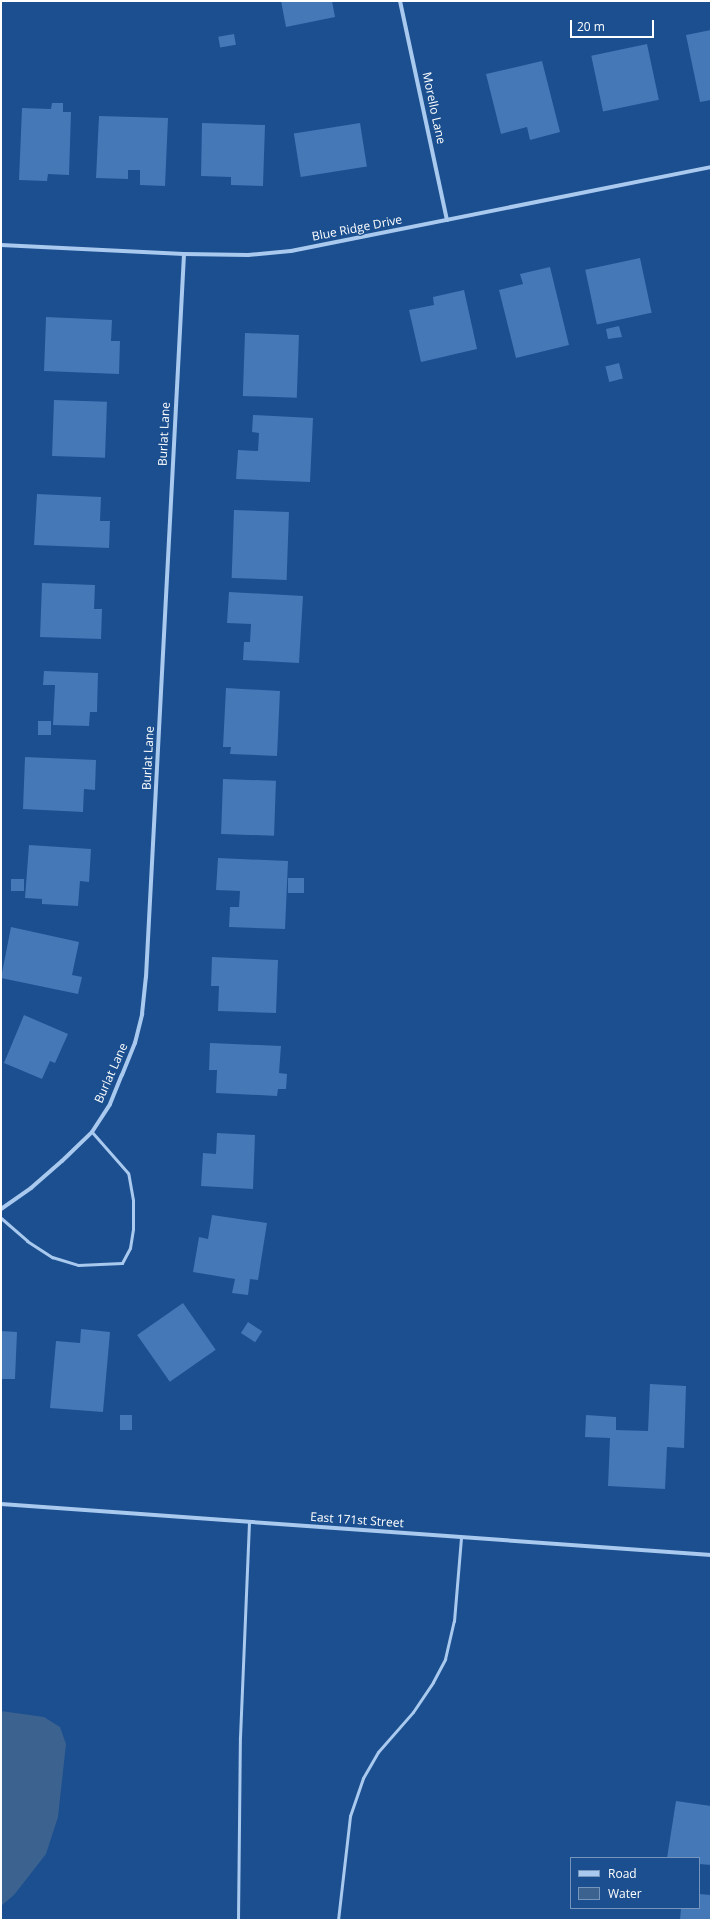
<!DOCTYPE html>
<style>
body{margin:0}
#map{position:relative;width:712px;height:1921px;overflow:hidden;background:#1b4f8f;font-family:"Open Sans",sans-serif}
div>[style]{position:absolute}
.water>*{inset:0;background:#3c6290}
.building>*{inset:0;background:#4478b7;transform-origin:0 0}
.lane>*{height:3px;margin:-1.5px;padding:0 1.5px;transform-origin:1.5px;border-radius:1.5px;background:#a9c9ee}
.street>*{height:4px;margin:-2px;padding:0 2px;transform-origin:2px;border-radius:2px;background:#a9c9ee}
span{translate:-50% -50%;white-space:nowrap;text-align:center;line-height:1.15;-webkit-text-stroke:3px #1b4f8f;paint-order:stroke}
.street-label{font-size:12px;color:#fff}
.frame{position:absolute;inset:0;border:2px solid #fff;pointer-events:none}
.legend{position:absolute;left:570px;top:1857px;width:130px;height:52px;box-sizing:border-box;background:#1b4f8f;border:1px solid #7695bc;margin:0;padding:5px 7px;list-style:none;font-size:12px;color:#fff}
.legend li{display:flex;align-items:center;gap:8px;height:20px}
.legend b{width:20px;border:1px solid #7695bc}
.scale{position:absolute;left:570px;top:20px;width:84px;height:18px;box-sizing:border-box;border:2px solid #fff;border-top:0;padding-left:5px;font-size:12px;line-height:14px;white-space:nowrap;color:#fff;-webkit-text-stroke:3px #1b4f8f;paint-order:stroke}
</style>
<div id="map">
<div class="water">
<div style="clip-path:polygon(1px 1711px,44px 1717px,60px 1727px,66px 1744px,58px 1817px,46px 1854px,14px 1895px,1px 1906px)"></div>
</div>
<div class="building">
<div style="clip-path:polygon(281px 1px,332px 1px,335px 17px,286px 27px)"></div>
<div style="clip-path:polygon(711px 30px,711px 100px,700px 102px,686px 35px)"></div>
<div style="left:234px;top:34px;width:11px;height:16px;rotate:80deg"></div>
<div style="left:647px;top:44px;width:57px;height:57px;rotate:78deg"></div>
<div style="clip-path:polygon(542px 61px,560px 132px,530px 140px,527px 127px,501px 134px,486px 74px)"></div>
<div style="clip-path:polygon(52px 103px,63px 103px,63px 112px,71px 112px,69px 175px,48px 174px,47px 181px,19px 180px,22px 108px,51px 109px)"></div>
<div style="clip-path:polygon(99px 116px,168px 118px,165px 186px,140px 185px,140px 170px,128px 170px,128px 179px,96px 178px)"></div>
<div style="clip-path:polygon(202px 123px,265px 125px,263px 186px,231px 185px,231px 177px,201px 176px)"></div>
<div style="left:360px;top:123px;width:44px;height:67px;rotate:81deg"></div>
<div style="left:640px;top:258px;width:56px;height:56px;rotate:78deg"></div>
<div style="clip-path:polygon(550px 267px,569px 345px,516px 358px,499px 290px,523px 284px,520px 274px)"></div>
<div style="clip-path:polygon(464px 290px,477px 349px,421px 362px,409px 310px,434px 305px,433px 297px)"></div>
<div style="clip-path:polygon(46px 317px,112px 320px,111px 341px,120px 341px,119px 374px,44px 371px)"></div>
<div style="clip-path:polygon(619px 326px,622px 337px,608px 339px,606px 329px)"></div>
<div style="left:245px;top:333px;width:54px;height:63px;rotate:2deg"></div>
<div style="left:619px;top:363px;width:16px;height:14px;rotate:76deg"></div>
<div style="left:54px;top:400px;width:53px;height:56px;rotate:2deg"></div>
<div style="clip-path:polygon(253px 415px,313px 418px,310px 482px,236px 479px,238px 450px,258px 451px,259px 433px,252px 432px)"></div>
<div style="clip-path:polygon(37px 494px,101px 497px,100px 521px,110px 521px,109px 548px,34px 545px)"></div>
<div style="left:234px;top:510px;width:55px;height:68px;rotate:2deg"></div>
<div style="clip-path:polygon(42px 583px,95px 585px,94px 609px,102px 609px,101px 639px,40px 637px)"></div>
<div style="clip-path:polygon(229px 592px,303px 596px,299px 663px,243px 660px,244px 642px,250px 642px,251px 624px,227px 623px)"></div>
<div style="clip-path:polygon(44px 671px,98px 673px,97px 712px,90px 712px,89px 726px,53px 725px,55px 685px,43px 685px)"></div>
<div style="clip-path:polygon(226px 688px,280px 691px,277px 756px,230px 754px,231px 747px,223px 747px)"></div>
<div style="left:38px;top:721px;width:13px;height:14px"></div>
<div style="clip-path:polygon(25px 757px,96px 760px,95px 790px,84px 789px,83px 812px,23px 809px)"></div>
<div style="left:223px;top:779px;width:53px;height:55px;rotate:2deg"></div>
<div style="clip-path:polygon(29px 845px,91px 849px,89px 882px,80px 881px,78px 906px,42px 904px,42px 899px,25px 898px)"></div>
<div style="clip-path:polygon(218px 858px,288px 861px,285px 929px,229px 927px,230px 907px,239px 907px,240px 891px,216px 890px)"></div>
<div style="left:288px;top:878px;width:16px;height:15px"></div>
<div style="left:11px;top:879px;width:13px;height:12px"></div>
<div style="clip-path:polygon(11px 927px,79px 942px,72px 975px,82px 977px,78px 994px,1px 978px)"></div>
<div style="clip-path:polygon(212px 957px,278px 960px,276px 1013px,218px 1011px,219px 986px,211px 986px)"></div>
<div style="clip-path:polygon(24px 1015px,68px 1034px,55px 1063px,50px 1061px,42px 1079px,4px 1063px)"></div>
<div style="clip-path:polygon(210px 1043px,281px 1046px,279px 1073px,287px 1074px,286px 1089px,278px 1089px,277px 1096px,216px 1093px,217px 1070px,209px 1070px)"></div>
<div style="clip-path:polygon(217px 1133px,255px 1135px,253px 1189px,201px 1186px,203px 1153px,216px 1154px)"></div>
<div style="clip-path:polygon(212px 1215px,267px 1223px,258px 1280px,250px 1279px,248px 1295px,232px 1293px,235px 1279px,193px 1272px,199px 1237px,208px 1239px)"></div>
<div style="left:183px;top:1303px;width:57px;height:56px;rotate:55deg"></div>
<div style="left:248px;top:1322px;width:17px;height:13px;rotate:33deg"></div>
<div style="clip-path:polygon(81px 1329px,110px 1332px,103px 1412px,50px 1408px,56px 1341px,80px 1343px)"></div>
<div style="clip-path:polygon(1px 1331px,17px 1332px,15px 1379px,1px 1379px)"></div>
<div style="clip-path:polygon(650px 1384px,686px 1386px,684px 1448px,667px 1447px,665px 1489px,608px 1486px,610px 1438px,585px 1437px,586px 1415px,616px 1417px,616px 1430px,648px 1431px)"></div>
<div style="left:120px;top:1415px;width:12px;height:15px"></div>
<div style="clip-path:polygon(676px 1801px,711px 1806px,711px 1865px,699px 1864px,699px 1858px,667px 1858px)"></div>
<div style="clip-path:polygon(699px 1894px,711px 1895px,711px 1920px,680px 1920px,681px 1908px,699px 1908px)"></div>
</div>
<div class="lane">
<div style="left:1px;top:1218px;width:35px;rotate:41deg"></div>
<div style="left:27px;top:1241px;width:30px;rotate:33deg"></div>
<div style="left:52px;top:1257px;width:27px;rotate:17deg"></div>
<div style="left:78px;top:1265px;width:44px;rotate:-2.6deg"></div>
<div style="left:122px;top:1263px;width:17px;rotate:-62deg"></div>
<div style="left:130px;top:1248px;width:19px;rotate:-81deg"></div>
<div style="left:133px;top:1229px;width:29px;rotate:-90deg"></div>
<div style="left:133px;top:1200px;width:27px;rotate:-100deg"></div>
<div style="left:128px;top:1173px;width:55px;rotate:-131.3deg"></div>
<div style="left:238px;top:1920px;width:183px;rotate:-89.4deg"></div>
<div style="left:240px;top:1737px;width:215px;rotate:-87.6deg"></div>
<div style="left:338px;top:1920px;width:105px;rotate:-83.4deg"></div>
<div style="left:350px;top:1816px;width:40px;rotate:-71.1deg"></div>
<div style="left:363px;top:1778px;width:30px;rotate:-60deg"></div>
<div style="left:378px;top:1752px;width:53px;rotate:-48.8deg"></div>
<div style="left:413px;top:1712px;width:36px;rotate:-56deg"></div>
<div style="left:433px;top:1682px;width:26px;rotate:-62deg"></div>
<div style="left:445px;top:1659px;width:39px;rotate:-77deg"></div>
<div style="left:454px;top:1621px;width:83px;rotate:-85.2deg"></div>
</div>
<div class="street">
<div style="left:400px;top:1px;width:224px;rotate:77.9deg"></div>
<div style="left:1px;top:245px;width:183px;rotate:2.8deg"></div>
<div style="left:184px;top:254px;width:64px;rotate:0.9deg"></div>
<div style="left:248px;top:255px;width:43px;rotate:-5.3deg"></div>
<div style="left:291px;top:251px;width:428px;rotate:-11.3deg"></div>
<div style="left:1px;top:1209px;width:37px;rotate:-35deg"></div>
<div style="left:31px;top:1188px;width:41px;rotate:-41.1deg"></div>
<div style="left:62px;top:1161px;width:42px;rotate:-44deg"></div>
<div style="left:92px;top:1132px;width:33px;rotate:-57deg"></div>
<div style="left:110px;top:1104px;width:31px;rotate:-68deg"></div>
<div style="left:122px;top:1075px;width:35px;rotate:-68deg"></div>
<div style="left:135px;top:1043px;width:30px;rotate:-76deg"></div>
<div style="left:142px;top:1014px;width:37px;rotate:-84deg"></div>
<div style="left:146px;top:977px;width:724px;rotate:-86.99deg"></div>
<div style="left:1px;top:1504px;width:712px;rotate:4.11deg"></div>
</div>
<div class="street-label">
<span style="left:434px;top:108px;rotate:78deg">Morello Lane</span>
<span style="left:357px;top:228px;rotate:-11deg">Blue Ridge Drive</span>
<span style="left:164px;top:434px;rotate:-87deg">Burlat Lane</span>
<span style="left:148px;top:758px;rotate:-87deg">Burlat Lane</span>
<span style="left:111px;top:1073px;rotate:-66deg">Burlat Lane</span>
<span style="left:357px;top:1520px;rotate:4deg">East 171st Street</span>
</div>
<div class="frame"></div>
<ul class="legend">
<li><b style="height:5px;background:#a9c9ee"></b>Road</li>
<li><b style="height:11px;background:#3c6290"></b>Water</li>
</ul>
<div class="scale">20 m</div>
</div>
